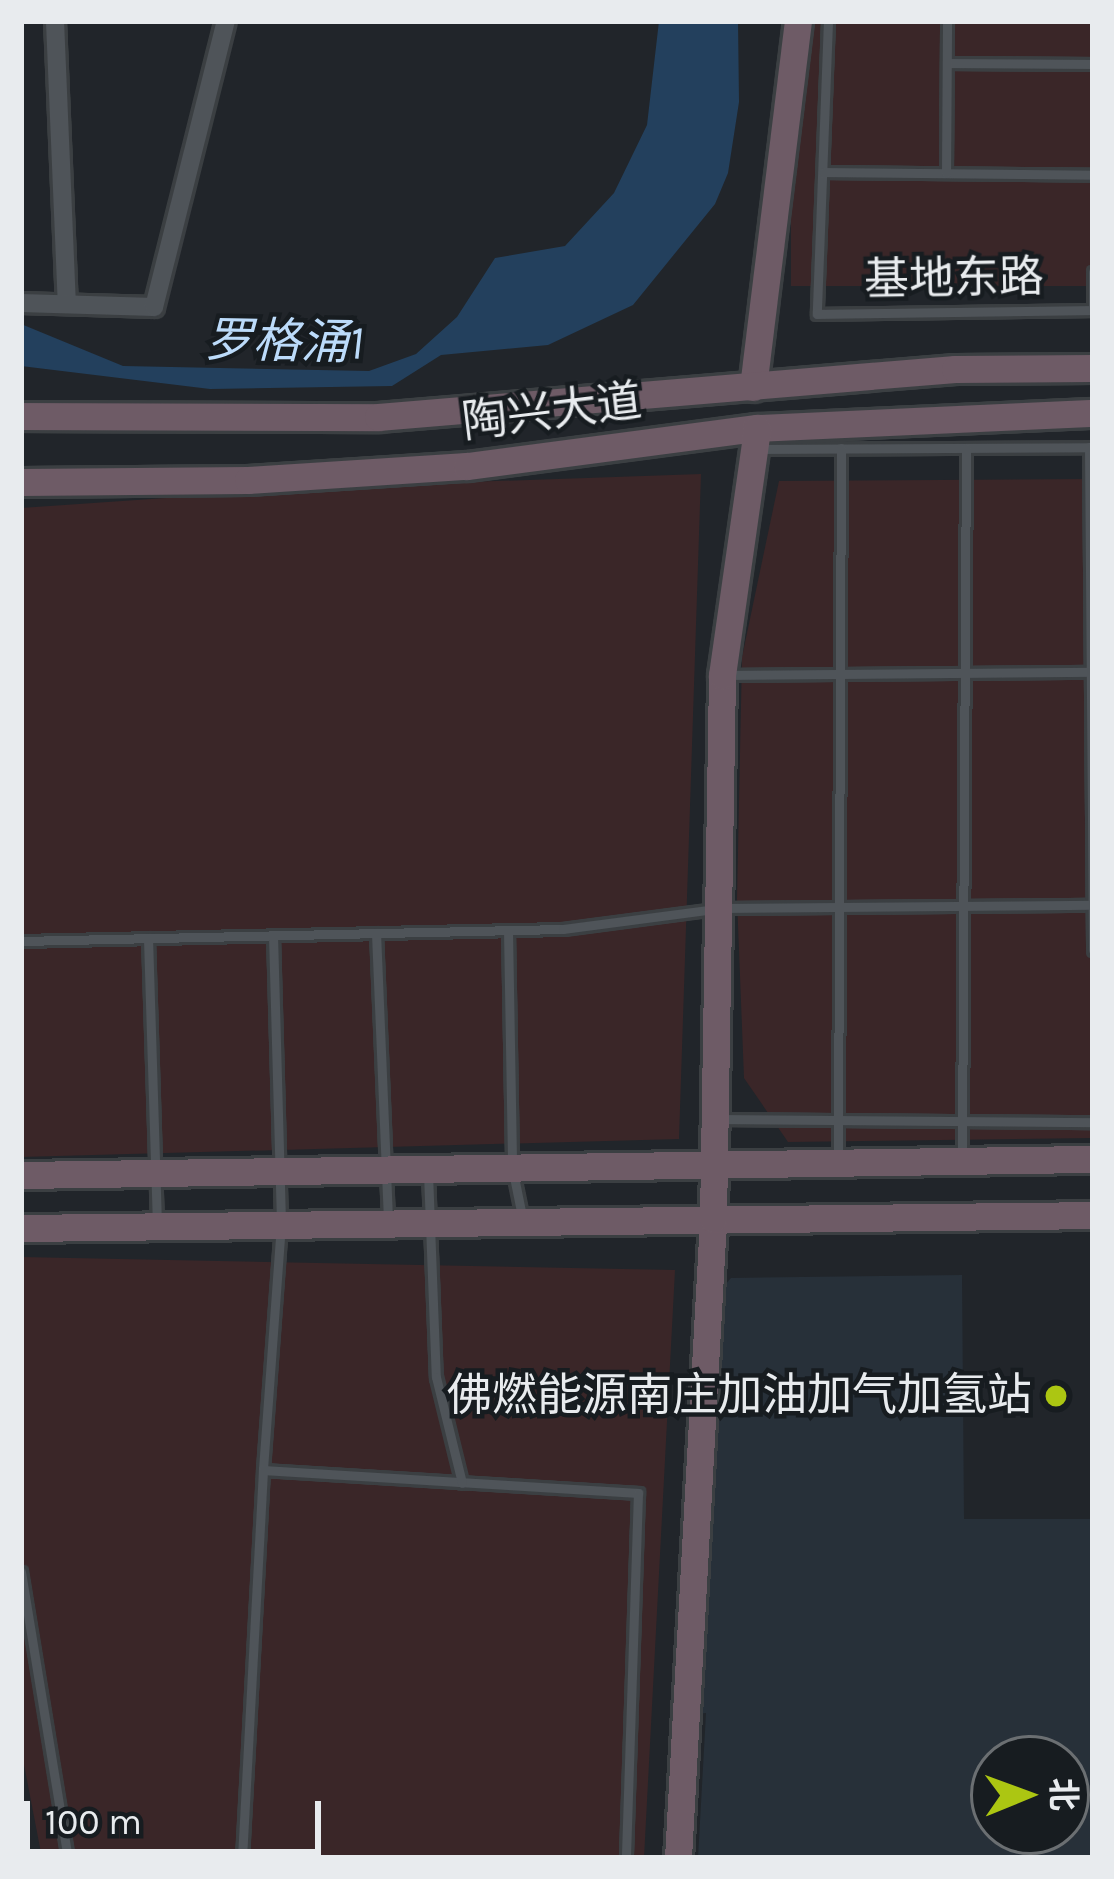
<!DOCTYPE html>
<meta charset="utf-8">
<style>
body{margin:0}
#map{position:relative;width:1114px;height:1879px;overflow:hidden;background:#21252a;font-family:Karla,"Noto Sans SC",sans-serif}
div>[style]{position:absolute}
.commercial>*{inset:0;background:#3a2628;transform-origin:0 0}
.built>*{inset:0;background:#273039}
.water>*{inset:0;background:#23405d}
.roads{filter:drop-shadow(3px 0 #3b3f42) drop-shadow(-3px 0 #3b3f42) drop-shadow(0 3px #3b3f42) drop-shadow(0 -3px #3b3f42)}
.lane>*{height:9px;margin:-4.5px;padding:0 4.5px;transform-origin:4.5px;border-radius:4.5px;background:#4f5459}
.street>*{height:18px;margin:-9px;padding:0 9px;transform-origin:9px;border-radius:9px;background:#4f5459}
.secondary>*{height:27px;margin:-13.5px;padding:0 13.5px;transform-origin:13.5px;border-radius:13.5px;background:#6e5b66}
.dots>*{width:33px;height:33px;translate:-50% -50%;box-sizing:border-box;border:6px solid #171c20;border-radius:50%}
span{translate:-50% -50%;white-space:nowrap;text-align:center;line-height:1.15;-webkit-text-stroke:9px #171c20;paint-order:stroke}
.street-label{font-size:45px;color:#e8ebee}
.poi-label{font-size:45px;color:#e8ebee}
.right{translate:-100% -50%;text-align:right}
.water-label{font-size:48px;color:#bcdbfa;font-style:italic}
.frame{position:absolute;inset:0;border:24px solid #e8ebee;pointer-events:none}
.north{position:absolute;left:970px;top:1735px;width:120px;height:120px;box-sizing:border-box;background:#171c20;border:3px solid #6b6f72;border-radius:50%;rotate:89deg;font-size:33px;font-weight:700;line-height:48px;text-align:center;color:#e8ebee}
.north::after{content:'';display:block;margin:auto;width:42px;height:54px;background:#acc612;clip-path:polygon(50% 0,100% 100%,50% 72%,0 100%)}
.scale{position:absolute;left:24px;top:1801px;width:297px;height:54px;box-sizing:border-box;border:6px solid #e8ebee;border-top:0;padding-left:15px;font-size:36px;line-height:42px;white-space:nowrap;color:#e8ebee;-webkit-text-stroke:9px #171c20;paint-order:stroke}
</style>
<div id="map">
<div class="commercial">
<div style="left:791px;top:21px;width:302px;height:265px"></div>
<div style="clip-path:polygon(701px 474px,679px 1139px,21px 1157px,21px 508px,325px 487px)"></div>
<div style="clip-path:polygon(1093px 479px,1093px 1138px,788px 1142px,744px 1078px,737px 899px,742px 657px,779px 481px)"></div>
<div style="clip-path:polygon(21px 1257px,675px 1270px,644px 1858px,42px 1858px,21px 1749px)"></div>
</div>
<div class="built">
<div style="clip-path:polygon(evenodd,962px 1275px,964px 1519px,1093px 1519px,1093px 1858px,698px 1858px,706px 1713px,695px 1714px,715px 1296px,731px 1278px,962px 1275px,994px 1759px,1066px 1759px,1066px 1831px,994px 1831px,994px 1759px)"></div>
</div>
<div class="water">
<div style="clip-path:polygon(659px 21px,738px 21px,739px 102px,728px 173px,715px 204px,633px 305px,548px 345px,441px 355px,392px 386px,210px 389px,21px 366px,21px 324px,123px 366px,369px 371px,416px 354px,457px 317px,495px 258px,565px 246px,614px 193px,647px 125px)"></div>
</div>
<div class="roads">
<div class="lane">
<div style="left:828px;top:21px;width:293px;rotate:92.2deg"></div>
<div style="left:817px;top:314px;width:276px;rotate:-0.8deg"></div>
<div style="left:947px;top:63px;width:146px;rotate:0.4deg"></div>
<div style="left:824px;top:172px;width:269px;rotate:0.6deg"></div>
<div style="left:946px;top:173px;width:152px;rotate:-89.6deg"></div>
<div style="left:1093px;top:310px;width:38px;rotate:-90deg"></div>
<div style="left:1089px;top:447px;width:503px;rotate:89.54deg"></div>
<div style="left:756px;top:449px;width:337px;rotate:-0.3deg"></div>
<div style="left:726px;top:675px;width:367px;rotate:-0.5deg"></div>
<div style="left:508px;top:930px;width:237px;rotate:89deg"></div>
<div style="left:512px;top:1167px;width:50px;rotate:78.5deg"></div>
<div style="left:376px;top:933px;width:285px;rotate:87.6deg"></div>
<div style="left:273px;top:935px;width:289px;rotate:88.4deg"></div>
<div style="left:281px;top:1224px;width:247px;rotate:94.2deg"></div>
<div style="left:263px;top:1470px;width:376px;rotate:3.5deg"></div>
<div style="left:638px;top:1493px;width:365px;rotate:91.9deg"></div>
<div style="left:148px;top:938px;width:283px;rotate:88.2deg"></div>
<div style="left:21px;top:941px;width:542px;rotate:-1.27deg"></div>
<div style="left:563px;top:929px;width:160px;rotate:-7.5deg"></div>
<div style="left:722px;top:908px;width:371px;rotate:-0.5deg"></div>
<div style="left:720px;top:1119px;width:373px;rotate:0.5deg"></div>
<div style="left:962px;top:1156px;width:708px;rotate:-89.68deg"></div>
<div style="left:838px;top:1157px;width:709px;rotate:-89.76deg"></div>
<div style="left:428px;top:1173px;width:204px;rotate:87.8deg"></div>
<div style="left:436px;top:1377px;width:109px;rotate:76.2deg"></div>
<div style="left:21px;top:1572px;width:290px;rotate:80.7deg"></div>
<div style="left:242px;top:1858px;width:389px;rotate:-86.9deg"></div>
</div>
<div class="street">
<div style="left:55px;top:21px;width:283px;rotate:87.6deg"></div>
<div style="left:21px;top:303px;width:133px;rotate:1.7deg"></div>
<div style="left:154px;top:307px;width:295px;rotate:-75.9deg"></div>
</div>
<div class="secondary">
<div style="left:753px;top:387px;width:369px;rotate:-83deg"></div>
<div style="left:21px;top:416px;width:357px;rotate:0.2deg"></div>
<div style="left:378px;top:417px;width:579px;rotate:-4.76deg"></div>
<div style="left:955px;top:369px;width:138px;rotate:-0.4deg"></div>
<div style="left:21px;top:482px;width:227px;rotate:-0.5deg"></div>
<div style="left:248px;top:480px;width:219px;rotate:-3.7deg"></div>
<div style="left:467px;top:466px;width:292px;rotate:-7.5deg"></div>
<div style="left:757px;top:428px;width:336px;rotate:-2.6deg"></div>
<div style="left:21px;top:1175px;width:1072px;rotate:-0.86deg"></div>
<div style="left:21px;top:1228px;width:1072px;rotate:-0.69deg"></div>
<div style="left:678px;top:1858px;width:640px;rotate:-86.86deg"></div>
<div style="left:713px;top:1219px;width:544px;rotate:-89.05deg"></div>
<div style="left:722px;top:675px;width:249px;rotate:-81.9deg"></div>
</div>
</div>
<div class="dots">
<div style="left:1056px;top:1396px;background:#acc612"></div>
</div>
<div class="street-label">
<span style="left:954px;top:279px;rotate:-1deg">基地东路</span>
<span style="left:552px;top:412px;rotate:-7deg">陶兴大道</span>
</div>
<div class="poi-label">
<span class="right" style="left:1032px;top:1396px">佛燃能源南庄加油加气加氢站</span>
</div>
<div class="water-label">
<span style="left:284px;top:342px;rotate:1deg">罗格涌1</span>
</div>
<div class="frame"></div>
<div class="north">北</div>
<div class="scale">100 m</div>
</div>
